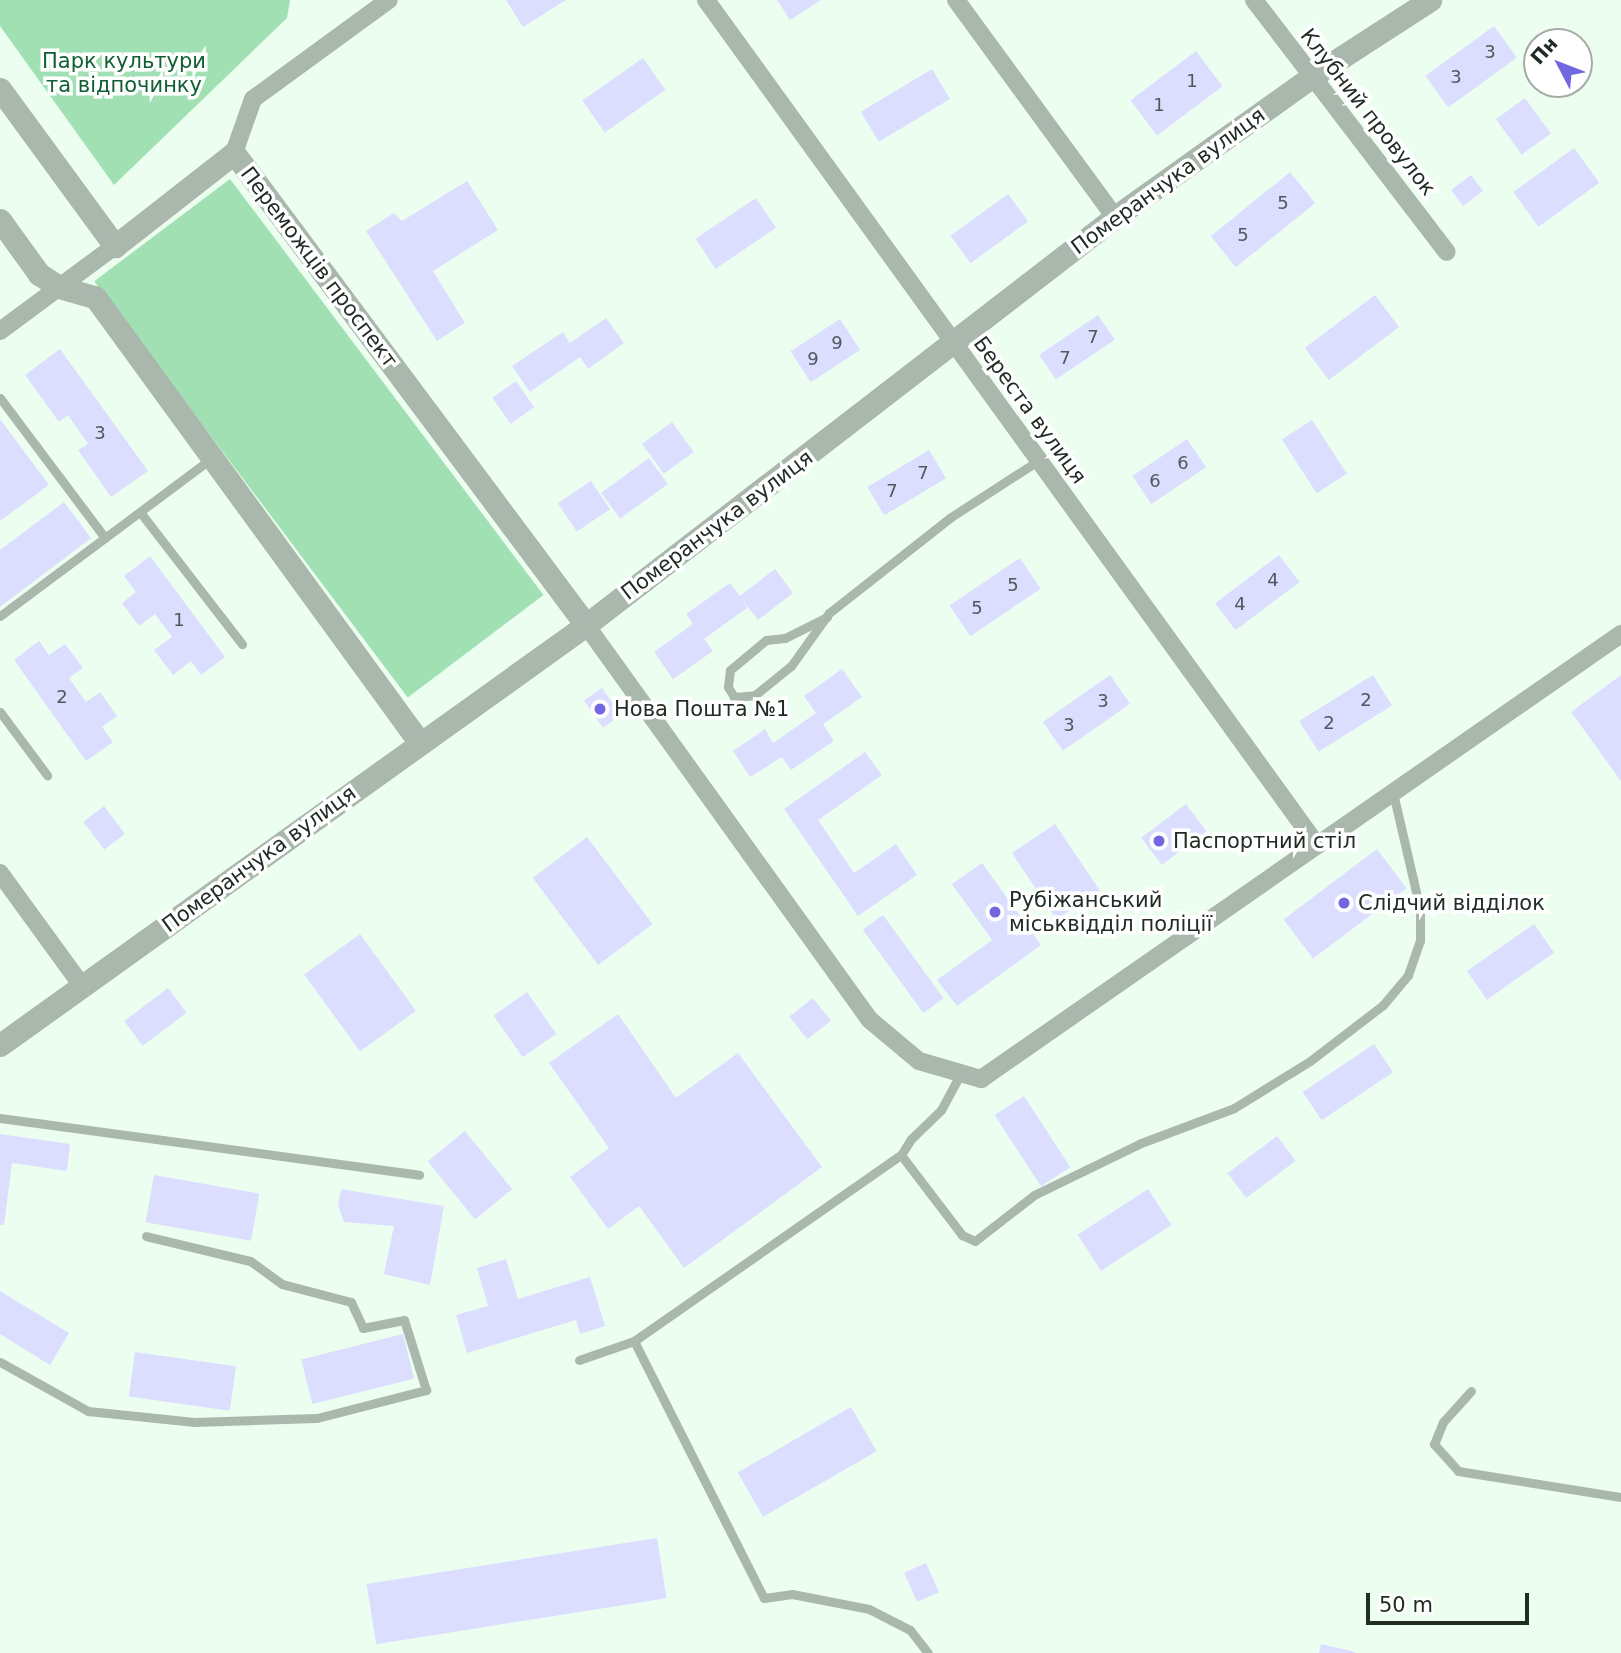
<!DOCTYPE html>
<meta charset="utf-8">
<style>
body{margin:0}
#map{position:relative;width:1621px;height:1653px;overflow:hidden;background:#ecfef0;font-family:"DejaVu Sans",sans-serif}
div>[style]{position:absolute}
.green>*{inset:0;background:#a1e0b3;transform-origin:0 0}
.building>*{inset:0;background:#dcdeff;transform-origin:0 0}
.service>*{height:9px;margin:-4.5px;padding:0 4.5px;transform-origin:4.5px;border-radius:4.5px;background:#aab7ad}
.minor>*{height:18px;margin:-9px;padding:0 9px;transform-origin:9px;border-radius:9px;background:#aab7ad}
.tertiary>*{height:23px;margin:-11.5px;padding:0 11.5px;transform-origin:11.5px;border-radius:11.5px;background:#aab7ad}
.dots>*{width:19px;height:19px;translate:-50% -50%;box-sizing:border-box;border:4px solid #fff;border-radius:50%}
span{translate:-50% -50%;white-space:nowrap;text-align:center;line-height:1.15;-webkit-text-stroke:7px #fff;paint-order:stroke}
.number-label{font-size:18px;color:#50585b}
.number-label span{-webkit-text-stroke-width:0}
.park-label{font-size:21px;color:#106033}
.street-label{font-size:21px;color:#212c24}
.poi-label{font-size:21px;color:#212c24}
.left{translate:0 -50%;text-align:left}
.north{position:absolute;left:1523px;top:28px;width:70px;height:70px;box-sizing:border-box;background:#fff;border:2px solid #a6aba7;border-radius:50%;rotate:312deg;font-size:19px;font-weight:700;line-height:28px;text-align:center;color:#212c24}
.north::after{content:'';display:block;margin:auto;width:24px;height:32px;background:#7167e1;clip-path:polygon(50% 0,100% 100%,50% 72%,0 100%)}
.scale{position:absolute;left:1366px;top:1593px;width:163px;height:32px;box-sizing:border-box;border:4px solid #212c24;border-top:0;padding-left:9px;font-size:21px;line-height:24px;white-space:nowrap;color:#212c24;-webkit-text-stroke:5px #fff;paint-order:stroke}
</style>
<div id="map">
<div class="green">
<div style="clip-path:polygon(0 0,290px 0,287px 18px,114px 185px,0 26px)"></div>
<div style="left:230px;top:179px;width:521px;height:170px;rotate:53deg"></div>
</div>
<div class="building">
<div style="clip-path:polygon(506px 0,566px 0,523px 27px)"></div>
<div style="clip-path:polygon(777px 0,821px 0,790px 20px)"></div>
<div style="left:1494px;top:26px;width:39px;height:85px;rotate:54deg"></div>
<div style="left:1196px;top:51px;width:44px;height:82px;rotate:53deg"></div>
<div style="left:643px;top:58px;width:39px;height:74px;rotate:55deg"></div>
<div style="left:932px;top:69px;width:35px;height:83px;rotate:59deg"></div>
<div style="left:1525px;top:98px;width:44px;height:36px;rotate:54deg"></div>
<div style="left:1574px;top:148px;width:43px;height:75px;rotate:54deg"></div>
<div style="left:1290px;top:172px;width:40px;height:102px;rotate:51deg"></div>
<div style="left:1471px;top:175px;width:20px;height:25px;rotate:53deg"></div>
<div style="clip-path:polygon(467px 181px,498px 230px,433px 271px,465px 323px,437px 341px,366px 231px,394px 213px,402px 221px)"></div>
<div style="left:1008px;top:194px;width:34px;height:71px;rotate:54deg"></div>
<div style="left:756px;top:198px;width:36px;height:73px;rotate:56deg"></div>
<div style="left:1375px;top:295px;width:40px;height:88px;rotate:53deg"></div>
<div style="left:1098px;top:315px;width:30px;height:71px;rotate:56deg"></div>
<div style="clip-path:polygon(606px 318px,624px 343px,588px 369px,580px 357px,530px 392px,512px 366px,563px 332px,570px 343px)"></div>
<div style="left:840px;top:319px;width:37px;height:59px;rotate:57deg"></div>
<div style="clip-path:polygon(60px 349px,148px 471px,111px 497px,78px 450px,88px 444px,68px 415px,59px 422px,25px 375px)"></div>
<div style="left:516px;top:381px;width:32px;height:29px;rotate:55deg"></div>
<div style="clip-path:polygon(0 419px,49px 485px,0 521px)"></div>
<div style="left:1312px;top:420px;width:64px;height:36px;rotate:57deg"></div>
<div style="left:672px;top:422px;width:37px;height:37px;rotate:54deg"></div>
<div style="left:1187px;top:439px;width:34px;height:66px;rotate:56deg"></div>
<div style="left:929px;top:450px;width:33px;height:72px;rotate:59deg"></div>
<div style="left:649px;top:458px;width:32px;height:59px;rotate:54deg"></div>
<div style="left:591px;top:481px;width:34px;height:40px;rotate:56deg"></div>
<div style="clip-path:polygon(64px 502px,91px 538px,0 607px,0 550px)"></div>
<div style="left:1279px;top:555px;width:34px;height:80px;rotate:53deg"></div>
<div style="clip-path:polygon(150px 556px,225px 657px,201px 675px,191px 661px,173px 675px,154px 650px,172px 637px,155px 614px,139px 626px,122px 603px,136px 592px,124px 576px)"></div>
<div style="left:1020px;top:558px;width:37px;height:85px;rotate:56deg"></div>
<div style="clip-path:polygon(775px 569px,793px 593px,758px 620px,743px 601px,747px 608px,704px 639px,713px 651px,673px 679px,654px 652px,693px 624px,686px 614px,730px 583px,740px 596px)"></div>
<div style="clip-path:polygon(39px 641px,49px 655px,65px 644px,83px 668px,69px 678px,86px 702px,100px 692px,117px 716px,102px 727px,113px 742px,86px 761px,14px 660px)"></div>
<div style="clip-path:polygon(842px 669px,862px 697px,823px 724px,834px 741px,791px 770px,782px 757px,750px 777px,733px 751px,765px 729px,773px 743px,816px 713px,804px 696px)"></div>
<div style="left:1110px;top:675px;width:35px;height:82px;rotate:55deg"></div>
<div style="left:1373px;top:675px;width:36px;height:87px;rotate:58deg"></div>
<div style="clip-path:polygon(1621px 675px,1621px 781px,1571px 712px)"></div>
<div style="left:602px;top:688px;width:33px;height:22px;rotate:55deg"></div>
<div style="clip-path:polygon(865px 752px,882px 775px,818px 820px,854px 873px,896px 844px,917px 875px,858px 916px,784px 809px)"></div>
<div style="left:1186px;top:804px;width:34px;height:56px;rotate:53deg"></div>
<div style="left:104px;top:806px;width:35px;height:26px;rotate:53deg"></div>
<div style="left:1055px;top:824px;width:80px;height:52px;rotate:56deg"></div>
<div style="left:587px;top:837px;width:109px;height:68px;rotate:53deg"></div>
<div style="left:1377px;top:849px;width:49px;height:117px;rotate:53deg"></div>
<div style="clip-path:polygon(982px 863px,1041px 945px,957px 1006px,937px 980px,992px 940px,952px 884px)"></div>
<div style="left:883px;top:915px;width:103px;height:25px;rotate:54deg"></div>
<div style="left:1534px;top:924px;width:35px;height:82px;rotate:55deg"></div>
<div style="left:360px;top:934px;width:95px;height:69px;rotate:54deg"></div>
<div style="left:168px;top:988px;width:31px;height:55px;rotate:53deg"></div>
<div style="left:527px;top:992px;width:51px;height:41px;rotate:55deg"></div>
<div style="left:813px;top:998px;width:29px;height:30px;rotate:52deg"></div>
<div style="clip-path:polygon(618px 1014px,676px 1098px,738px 1053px,822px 1167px,684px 1268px,639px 1206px,608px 1229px,570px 1177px,609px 1148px,549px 1063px)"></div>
<div style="left:1374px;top:1044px;width:34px;height:86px;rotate:56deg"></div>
<div style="left:1024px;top:1096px;width:85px;height:35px;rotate:57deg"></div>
<div style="left:465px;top:1131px;width:75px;height:48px;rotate:51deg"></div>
<div style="clip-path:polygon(0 1134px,70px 1144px,67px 1171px,12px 1163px,4px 1225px,0 1225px)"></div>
<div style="left:1277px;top:1136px;width:31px;height:62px;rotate:53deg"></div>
<div style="left:154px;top:1175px;width:107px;height:48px;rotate:10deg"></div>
<div style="clip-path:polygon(341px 1189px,444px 1206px,430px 1285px,384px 1274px,394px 1226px,344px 1222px,338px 1205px)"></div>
<div style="left:1148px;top:1189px;width:43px;height:84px;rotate:57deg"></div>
<div style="clip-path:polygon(506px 1259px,518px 1299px,590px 1277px,605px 1326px,580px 1334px,576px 1320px,467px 1353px,456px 1315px,488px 1306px,477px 1268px)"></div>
<div style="clip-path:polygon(0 1291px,69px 1333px,50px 1365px,0 1334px)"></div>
<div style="left:403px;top:1334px;width:46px;height:105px;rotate:76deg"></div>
<div style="left:135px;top:1352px;width:102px;height:45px;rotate:8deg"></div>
<div style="left:851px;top:1407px;width:51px;height:131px;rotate:60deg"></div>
<div style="left:657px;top:1538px;width:61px;height:294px;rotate:81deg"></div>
<div style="left:926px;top:1563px;width:32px;height:24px;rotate:66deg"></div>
<div style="clip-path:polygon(1321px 1644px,1355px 1652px,1355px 1653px,1319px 1653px)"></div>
</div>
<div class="service">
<div style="left:0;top:398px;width:175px;rotate:53.1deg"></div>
<div style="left:140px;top:512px;width:167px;rotate:52.3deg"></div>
<div style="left:0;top:616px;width:264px;rotate:-36.7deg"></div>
<div style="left:827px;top:617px;width:47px;rotate:153.4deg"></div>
<div style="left:785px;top:638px;width:19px;rotate:174deg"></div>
<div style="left:766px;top:640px;width:47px;rotate:140.2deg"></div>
<div style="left:730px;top:670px;width:17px;rotate:97deg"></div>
<div style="left:728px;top:687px;width:12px;rotate:59deg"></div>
<div style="left:734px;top:697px;width:21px;rotate:-5deg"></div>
<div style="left:755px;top:695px;width:46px;rotate:-38.9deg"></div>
<div style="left:791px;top:666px;width:65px;rotate:-54.4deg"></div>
<div style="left:829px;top:613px;width:155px;rotate:-38.2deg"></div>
<div style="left:951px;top:517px;width:105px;rotate:-32.9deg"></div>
<div style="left:0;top:712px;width:79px;rotate:53.3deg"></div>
<div style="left:961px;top:1073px;width:42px;rotate:118.4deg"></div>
<div style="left:941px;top:1110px;width:42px;rotate:136deg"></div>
<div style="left:911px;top:1139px;width:19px;rotate:122deg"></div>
<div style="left:901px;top:1155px;width:101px;rotate:52.7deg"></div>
<div style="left:962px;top:1235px;width:14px;rotate:25deg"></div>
<div style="left:975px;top:1241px;width:75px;rotate:-37.9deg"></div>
<div style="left:1034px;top:1195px;width:119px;rotate:-25.9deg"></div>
<div style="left:1141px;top:1143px;width:99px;rotate:-20.6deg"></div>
<div style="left:1234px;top:1108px;width:89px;rotate:-31.7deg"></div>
<div style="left:1310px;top:1061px;width:92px;rotate:-37.5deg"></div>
<div style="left:1383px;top:1005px;width:39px;rotate:-50deg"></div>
<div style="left:1408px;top:975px;width:36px;rotate:-71deg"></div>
<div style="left:1420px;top:941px;width:32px;rotate:-90deg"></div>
<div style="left:1420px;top:909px;width:119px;rotate:-103.1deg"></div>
<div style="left:0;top:1118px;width:423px;rotate:7.7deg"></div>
<div style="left:634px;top:1341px;width:288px;rotate:63.2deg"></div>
<div style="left:764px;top:1598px;width:28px;rotate:-8deg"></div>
<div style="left:792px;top:1594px;width:78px;rotate:11deg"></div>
<div style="left:869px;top:1609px;width:46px;rotate:27.1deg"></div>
<div style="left:910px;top:1630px;width:29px;rotate:52deg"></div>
<div style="left:579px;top:1360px;width:58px;rotate:-19.1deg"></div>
<div style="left:634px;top:1341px;width:325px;rotate:-34.9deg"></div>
<div style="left:0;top:1362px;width:101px;rotate:29.1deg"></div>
<div style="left:88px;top:1411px;width:107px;rotate:5.9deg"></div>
<div style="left:194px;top:1422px;width:123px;rotate:-1.9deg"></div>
<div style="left:317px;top:1418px;width:113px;rotate:-14.4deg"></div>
<div style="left:426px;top:1390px;width:73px;rotate:-107.4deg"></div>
<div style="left:404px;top:1320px;width:42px;rotate:169deg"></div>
<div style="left:363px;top:1328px;width:29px;rotate:-115deg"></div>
<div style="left:351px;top:1302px;width:71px;rotate:-165.4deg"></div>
<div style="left:282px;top:1284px;width:39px;rotate:-144deg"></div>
<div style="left:250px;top:1261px;width:107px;rotate:-166.5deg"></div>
<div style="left:1471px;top:1391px;width:42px;rotate:132.1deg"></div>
<div style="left:1443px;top:1422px;width:24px;rotate:112deg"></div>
<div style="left:1434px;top:1444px;width:36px;rotate:48deg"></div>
<div style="left:1458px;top:1471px;width:165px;rotate:9.1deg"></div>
</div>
<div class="minor">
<div style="left:706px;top:0;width:1043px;rotate:54.13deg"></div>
<div style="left:956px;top:0;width:269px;rotate:53.8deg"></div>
<div style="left:1254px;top:0;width:317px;rotate:52.6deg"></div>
<div style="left:234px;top:153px;width:57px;rotate:-70.6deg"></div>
<div style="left:253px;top:99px;width:168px;rotate:-36.1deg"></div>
<div style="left:0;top:331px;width:143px;rotate:-36.5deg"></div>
<div style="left:586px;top:625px;width:486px;rotate:54.3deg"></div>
<div style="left:870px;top:1020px;width:64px;rotate:39.9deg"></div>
<div style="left:919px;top:1061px;width:65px;rotate:16.2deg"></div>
<div style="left:981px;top:1079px;width:780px;rotate:-34.81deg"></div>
<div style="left:0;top:873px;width:140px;rotate:54deg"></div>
</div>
<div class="tertiary">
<div style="left:0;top:89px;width:195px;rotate:53.8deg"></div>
<div style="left:115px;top:246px;width:151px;rotate:-38deg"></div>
<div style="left:234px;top:153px;width:589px;rotate:53.29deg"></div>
<div style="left:0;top:220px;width:67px;rotate:54.2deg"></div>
<div style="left:39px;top:274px;width:24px;rotate:33deg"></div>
<div style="left:59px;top:287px;width:37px;rotate:16deg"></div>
<div style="left:95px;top:297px;width:552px;rotate:53.92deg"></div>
<div style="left:0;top:1045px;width:721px;rotate:-35.63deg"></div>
<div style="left:586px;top:625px;width:668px;rotate:-37.64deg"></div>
<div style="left:1115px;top:217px;width:241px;rotate:-35.5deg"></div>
<div style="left:1311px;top:77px;width:142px;rotate:-32.9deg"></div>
</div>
<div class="dots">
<div style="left:600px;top:709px;background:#7167e1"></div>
<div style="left:1159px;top:841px;background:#7167e1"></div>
<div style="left:1344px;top:903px;background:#7167e1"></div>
<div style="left:995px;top:912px;background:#7167e1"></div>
</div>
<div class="number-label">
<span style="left:1490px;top:52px">3</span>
<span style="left:1456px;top:77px">3</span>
<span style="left:1192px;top:81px">1</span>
<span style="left:1159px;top:105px">1</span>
<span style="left:1283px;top:203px">5</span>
<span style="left:1243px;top:235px">5</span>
<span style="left:1093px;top:337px">7</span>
<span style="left:837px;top:343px">9</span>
<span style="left:1065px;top:358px">7</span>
<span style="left:813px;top:359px">9</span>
<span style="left:100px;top:433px">3</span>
<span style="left:1183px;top:463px">6</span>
<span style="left:923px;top:473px">7</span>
<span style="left:1155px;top:481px">6</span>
<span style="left:892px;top:491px">7</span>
<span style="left:1273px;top:580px">4</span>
<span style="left:1013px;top:585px">5</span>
<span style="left:1240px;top:604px">4</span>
<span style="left:977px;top:608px">5</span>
<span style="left:179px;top:620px">1</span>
<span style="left:62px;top:697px">2</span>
<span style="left:1366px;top:700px">2</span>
<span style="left:1103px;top:701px">3</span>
<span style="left:1329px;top:723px">2</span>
<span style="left:1069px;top:725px">3</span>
</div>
<div class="park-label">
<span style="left:124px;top:73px">Парк культури<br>та відпочинку</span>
</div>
<div class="street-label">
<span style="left:1368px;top:112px;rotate:52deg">Клубний провулок</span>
<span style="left:1168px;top:181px;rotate:-36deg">Померанчука вулиця</span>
<span style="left:319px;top:267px;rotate:53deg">Переможців проспект</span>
<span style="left:1030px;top:410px;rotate:54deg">Береста вулиця</span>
<span style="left:717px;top:525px;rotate:-37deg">Померанчука вулиця</span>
<span style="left:259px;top:859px;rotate:-36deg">Померанчука вулиця</span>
</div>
<div class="poi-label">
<span class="left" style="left:614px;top:709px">Нова Пошта №1</span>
<span class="left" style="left:1173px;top:841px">Паспортний стіл</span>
<span class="left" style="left:1009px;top:912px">Рубіжанський<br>міськвідділ поліції</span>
<span class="left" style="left:1358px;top:903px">Слідчий відділок</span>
</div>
<div class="north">Пн</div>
<div class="scale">50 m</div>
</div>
